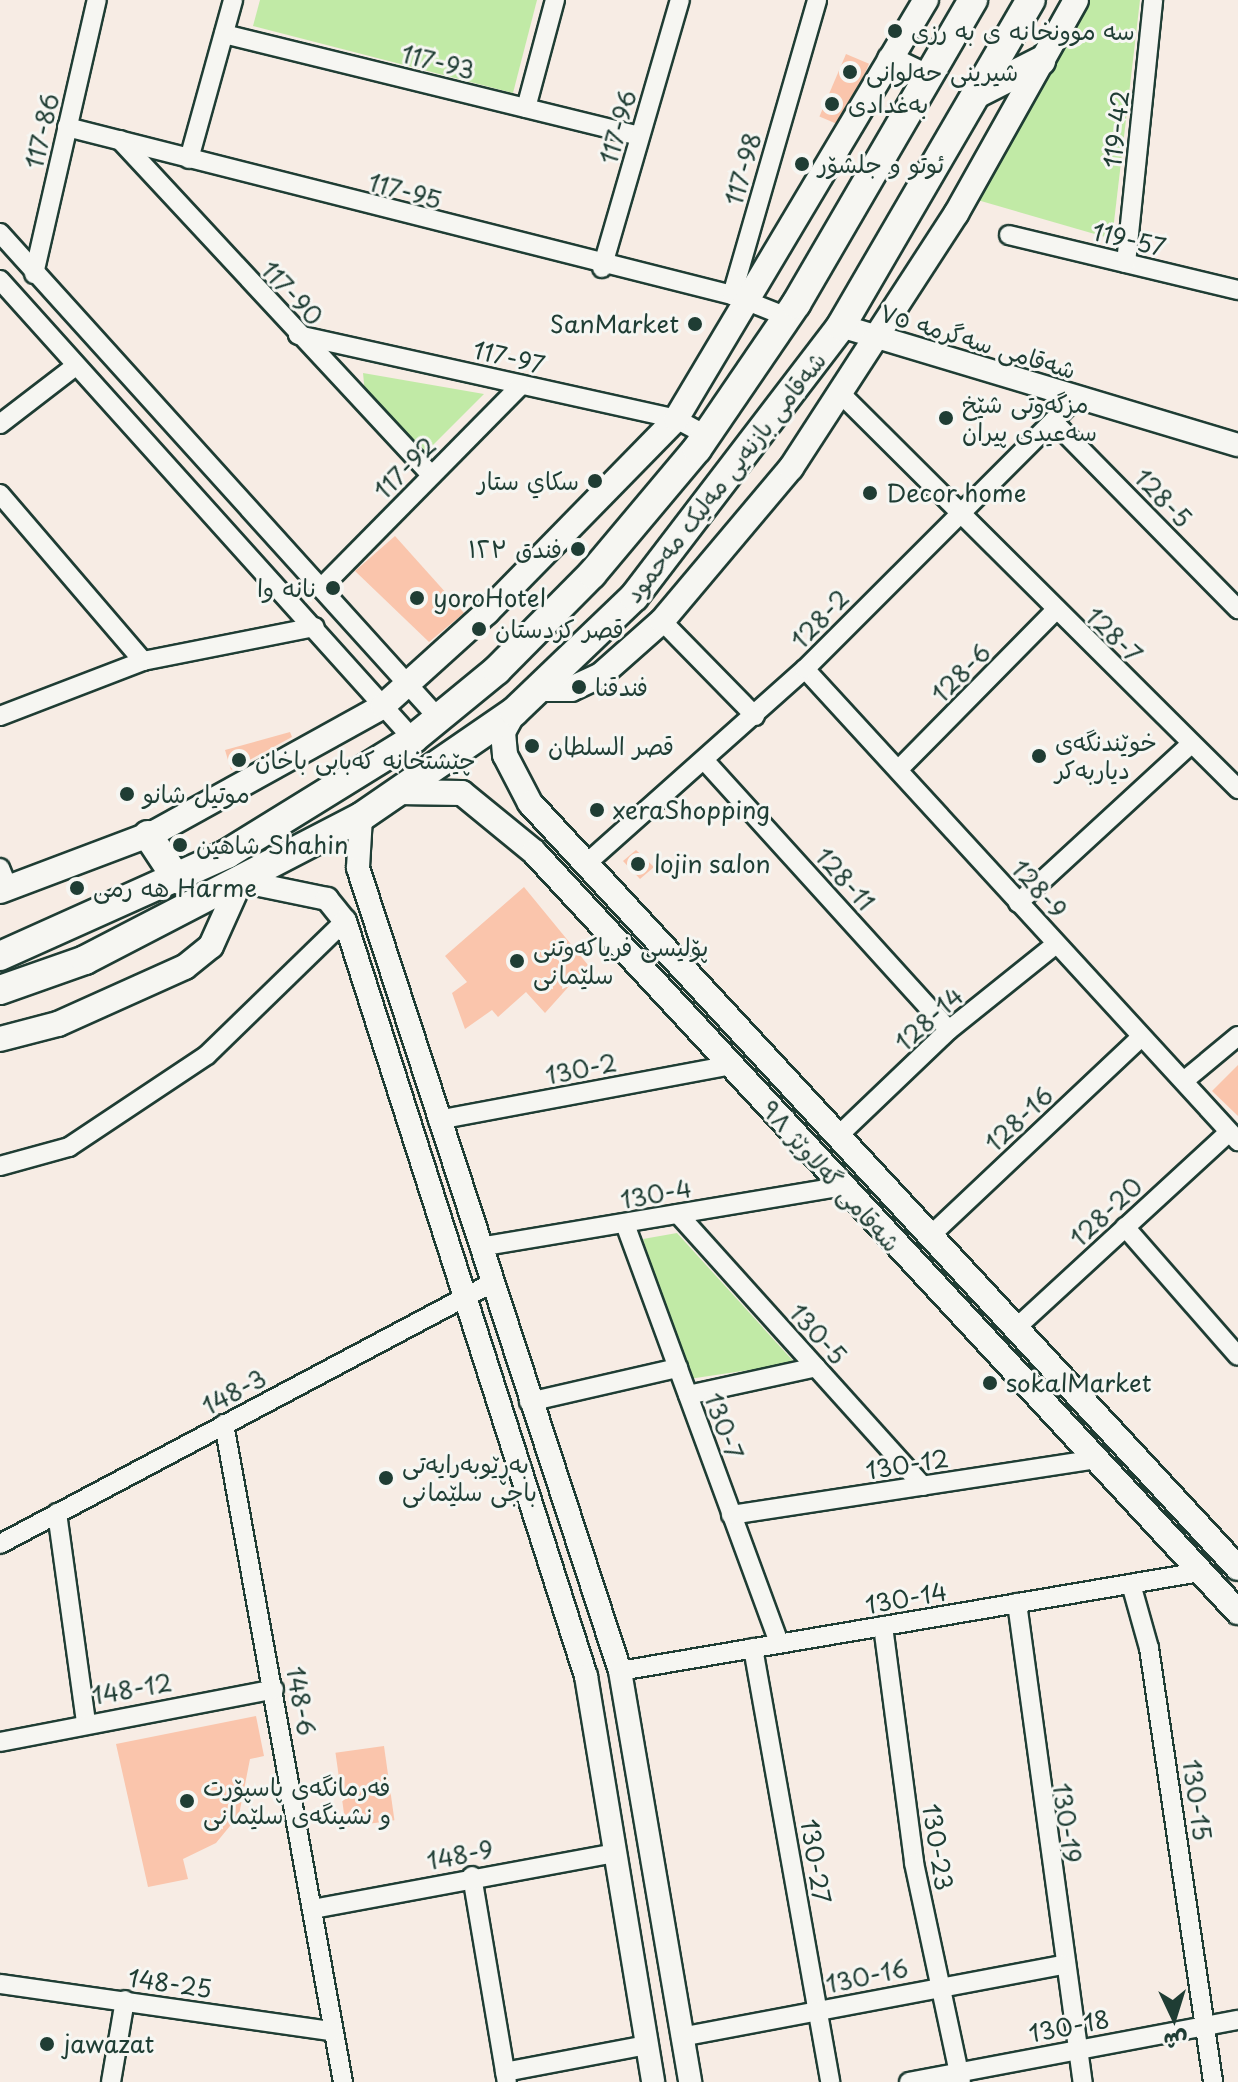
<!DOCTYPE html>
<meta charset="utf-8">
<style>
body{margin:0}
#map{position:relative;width:1238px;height:2082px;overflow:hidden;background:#f7ece4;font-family:"Playpen Sans","Playpen Sans Arabic",sans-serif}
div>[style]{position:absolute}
.green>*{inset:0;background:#c1eaa6}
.building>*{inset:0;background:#fac5ac;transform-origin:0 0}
.roads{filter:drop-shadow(2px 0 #1f3d34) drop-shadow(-2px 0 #1f3d34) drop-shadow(0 2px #1f3d34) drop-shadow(0 -2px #1f3d34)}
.minor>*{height:18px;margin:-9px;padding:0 9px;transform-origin:9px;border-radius:9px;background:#f6f6f2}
.tertiary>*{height:22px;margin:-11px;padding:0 11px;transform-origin:11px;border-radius:11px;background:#f6f6f2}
.secondary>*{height:24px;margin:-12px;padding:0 12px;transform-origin:12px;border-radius:12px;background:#f6f6f2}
.trunk>*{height:28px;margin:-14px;padding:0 14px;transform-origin:14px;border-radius:14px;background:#f6f6f2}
.dots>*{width:22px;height:22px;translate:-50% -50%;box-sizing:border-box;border:4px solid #f6f6f2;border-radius:50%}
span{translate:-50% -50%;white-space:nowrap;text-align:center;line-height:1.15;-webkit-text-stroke:6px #f6f6f2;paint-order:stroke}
.poi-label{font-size:24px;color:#1f3d34}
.left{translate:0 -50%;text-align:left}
.right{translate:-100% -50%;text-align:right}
.street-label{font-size:24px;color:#1f3d34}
.north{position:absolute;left:1134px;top:1978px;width:80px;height:80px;-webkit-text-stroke:6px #f6f6f2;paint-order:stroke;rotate:176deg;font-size:22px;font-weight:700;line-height:32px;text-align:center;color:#1f3d34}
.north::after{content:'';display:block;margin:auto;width:28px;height:36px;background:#1f3d34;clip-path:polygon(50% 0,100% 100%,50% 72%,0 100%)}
</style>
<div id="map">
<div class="green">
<div style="clip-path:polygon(260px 0,537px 0,513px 93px,253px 26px)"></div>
<div style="clip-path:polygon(1088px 0,1140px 0,1112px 239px,974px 199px)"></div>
<div style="clip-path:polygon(363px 373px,484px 394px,426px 452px,365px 394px)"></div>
<div style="clip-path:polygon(677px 1233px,795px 1363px,689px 1379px,643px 1239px)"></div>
</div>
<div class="building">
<div style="left:846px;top:54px;width:25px;height:68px;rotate:23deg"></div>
<div style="clip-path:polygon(395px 536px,464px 613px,429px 642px,355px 571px)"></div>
<div style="clip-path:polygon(290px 732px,292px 737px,231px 770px,225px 750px)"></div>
<div style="clip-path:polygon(636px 850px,654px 867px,640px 879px,623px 861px)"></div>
<div style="clip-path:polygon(524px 887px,588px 965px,545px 1013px,526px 992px,498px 1017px,492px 1010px,465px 1029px,452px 993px,467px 982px,445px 956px)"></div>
<div style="clip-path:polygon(1238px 1065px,1238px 1116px,1212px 1091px)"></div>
<div style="clip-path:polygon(256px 1716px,264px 1756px,250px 1759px,239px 1815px,216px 1843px,183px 1859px,188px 1879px,148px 1887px,116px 1744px)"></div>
<div style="left:384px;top:1746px;width:75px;height:49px;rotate:82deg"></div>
</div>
<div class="roads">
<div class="minor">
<div style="left:224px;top:34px;width:428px;rotate:13.8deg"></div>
<div style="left:526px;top:108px;width:112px;rotate:-75deg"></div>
<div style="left:67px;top:127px;width:686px;rotate:14.18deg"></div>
<div style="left:732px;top:295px;width:59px;rotate:21.8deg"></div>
<div style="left:120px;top:140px;width:457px;rotate:47.1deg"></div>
<div style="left:189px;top:159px;width:165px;rotate:-74.5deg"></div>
<div style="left:0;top:233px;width:656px;rotate:47.9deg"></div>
<div style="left:1009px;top:235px;width:236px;rotate:13.5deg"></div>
<div style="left:1126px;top:263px;width:264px;rotate:-84.1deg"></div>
<div style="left:602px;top:268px;width:279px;rotate:-73.8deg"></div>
<div style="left:34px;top:274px;width:281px;rotate:-77.1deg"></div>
<div style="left:0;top:280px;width:617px;rotate:48.02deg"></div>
<div style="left:732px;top:295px;width:307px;rotate:-73.9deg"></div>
<div style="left:298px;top:335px;width:387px;rotate:12.5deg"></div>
<div style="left:676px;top:419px;width:34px;rotate:28deg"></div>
<div style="left:842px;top:395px;width:559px;rotate:44.85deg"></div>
<div style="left:1053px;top:421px;width:264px;rotate:45.5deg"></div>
<div style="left:0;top:424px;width:93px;rotate:-37.6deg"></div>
<div style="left:0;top:494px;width:220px;rotate:49.4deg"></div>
<div style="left:324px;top:585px;width:281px;rotate:-45.4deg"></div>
<div style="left:662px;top:621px;width:133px;rotate:45.6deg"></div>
<div style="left:805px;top:669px;width:641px;rotate:47.47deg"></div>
<div style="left:0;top:716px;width:153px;rotate:-21deg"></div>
<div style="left:143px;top:661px;width:175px;rotate:-11.2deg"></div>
<div style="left:705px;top:761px;width:363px;rotate:47.8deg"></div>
<div style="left:900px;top:768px;width:221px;rotate:-45.4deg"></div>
<div style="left:587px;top:863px;width:292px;rotate:-41.7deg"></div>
<div style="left:805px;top:669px;width:383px;rotate:-45deg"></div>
<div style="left:0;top:868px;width:22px;rotate:68deg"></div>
<div style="left:1018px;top:903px;width:235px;rotate:-42.6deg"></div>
<div style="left:1185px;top:1080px;width:69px;rotate:-39.7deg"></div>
<div style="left:438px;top:1120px;width:300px;rotate:-10.6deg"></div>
<div style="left:838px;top:1136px;width:153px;rotate:-43.7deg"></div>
<div style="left:949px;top:1030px;width:137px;rotate:-38.8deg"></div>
<div style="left:0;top:1166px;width:72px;rotate:-15.4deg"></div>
<div style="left:69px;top:1147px;width:166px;rotate:-33.7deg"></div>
<div style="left:207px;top:1055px;width:192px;rotate:-44.2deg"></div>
<div style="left:678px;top:1214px;width:366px;rotate:48deg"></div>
<div style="left:625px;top:1224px;width:446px;rotate:69.8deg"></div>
<div style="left:1125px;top:1227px;width:171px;rotate:48.8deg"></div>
<div style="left:930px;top:1236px;width:290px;rotate:-43.3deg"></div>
<div style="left:480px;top:1247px;width:364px;rotate:-9.5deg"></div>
<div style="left:1016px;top:1328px;width:289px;rotate:-42.6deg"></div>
<div style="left:688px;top:1395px;width:131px;rotate:-12.3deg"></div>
<div style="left:529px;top:1402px;width:153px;rotate:-12.9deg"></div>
<div style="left:224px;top:1424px;width:669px;rotate:79.75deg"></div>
<div style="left:57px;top:1513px;width:210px;rotate:82.1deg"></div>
<div style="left:731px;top:1515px;width:364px;rotate:-8.7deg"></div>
<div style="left:0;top:1544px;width:557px;rotate:-27.95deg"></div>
<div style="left:1131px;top:1584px;width:66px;rotate:74.3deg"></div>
<div style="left:1149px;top:1648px;width:439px;rotate:81.6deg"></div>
<div style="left:1017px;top:1603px;width:484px;rotate:82.2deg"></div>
<div style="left:883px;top:1626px;width:239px;rotate:82.5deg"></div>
<div style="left:914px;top:1863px;width:224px;rotate:77.9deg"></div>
<div style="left:753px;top:1648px;width:441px;rotate:79.9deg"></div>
<div style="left:620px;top:1671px;width:588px;rotate:-9.69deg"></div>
<div style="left:0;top:1742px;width:279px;rotate:-10.9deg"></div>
<div style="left:472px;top:1876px;width:209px;rotate:80.4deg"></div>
<div style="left:313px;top:1909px;width:308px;rotate:-10.5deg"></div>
<div style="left:0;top:1984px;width:335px;rotate:8.1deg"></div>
<div style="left:681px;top:2037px;width:389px;rotate:-10.7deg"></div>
<div style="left:505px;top:2072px;width:144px;rotate:-10.8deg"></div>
<div style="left:111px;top:2082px;width:83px;rotate:-80.3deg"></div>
<div style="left:909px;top:2082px;width:335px;rotate:-10.7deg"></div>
</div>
<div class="tertiary">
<div style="left:841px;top:326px;width:414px;rotate:16.7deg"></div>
<div style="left:361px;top:817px;width:51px;rotate:93.4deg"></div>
<div style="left:358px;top:868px;width:845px;rotate:71.93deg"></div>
<div style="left:620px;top:1671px;width:417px;rotate:80.3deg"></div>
<div style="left:245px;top:882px;width:84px;rotate:11.7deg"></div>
<div style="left:327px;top:899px;width:28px;rotate:51deg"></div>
<div style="left:345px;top:921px;width:793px;rotate:72.3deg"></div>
<div style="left:586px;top:1676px;width:411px;rotate:80.6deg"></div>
</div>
<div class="secondary">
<div style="left:890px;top:59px;width:43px;rotate:26deg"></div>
<div style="left:537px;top:689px;width:34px"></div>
<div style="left:571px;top:689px;width:33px;rotate:-25deg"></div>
<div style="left:601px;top:675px;width:81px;rotate:-41.5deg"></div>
<div style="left:662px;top:621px;width:200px;rotate:-49.9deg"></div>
<div style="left:791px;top:468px;width:303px;rotate:-57deg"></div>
<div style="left:956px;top:214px;width:245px;rotate:-60.7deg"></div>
<div style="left:514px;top:712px;width:23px;rotate:119deg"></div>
<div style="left:503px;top:732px;width:23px;rotate:85deg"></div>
<div style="left:505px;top:755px;width:54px;rotate:62.5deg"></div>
<div style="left:530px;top:803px;width:1042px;rotate:47.22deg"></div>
<div style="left:398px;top:792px;width:64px;rotate:0.9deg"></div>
<div style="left:462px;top:793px;width:93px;rotate:39.3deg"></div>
<div style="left:534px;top:852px;width:1036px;rotate:47.19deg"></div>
<div style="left:0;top:891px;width:167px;rotate:-20.7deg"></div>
<div style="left:156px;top:832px;width:260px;rotate:-29deg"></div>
<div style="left:383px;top:706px;width:140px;rotate:-42.1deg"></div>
<div style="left:487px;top:612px;width:270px;rotate:-45.6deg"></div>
<div style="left:676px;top:419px;width:488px;rotate:-59.2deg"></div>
<div style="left:0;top:1039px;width:60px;rotate:-14.5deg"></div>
<div style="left:58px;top:1024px;width:139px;rotate:-24.2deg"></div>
<div style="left:185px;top:967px;width:33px;rotate:-39deg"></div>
<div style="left:211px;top:946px;width:66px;rotate:-65.8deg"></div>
</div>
<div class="trunk">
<div style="left:976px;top:94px;width:73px;rotate:-26.9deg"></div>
<div style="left:148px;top:835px;width:53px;rotate:56.6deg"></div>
<div style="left:0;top:956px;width:249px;rotate:-24.2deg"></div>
<div style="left:227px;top:854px;width:219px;rotate:-31.7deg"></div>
<div style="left:413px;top:739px;width:109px;rotate:-39.4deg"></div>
<div style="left:497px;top:670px;width:135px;rotate:-45.3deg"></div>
<div style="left:592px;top:574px;width:163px;rotate:-50deg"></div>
<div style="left:697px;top:449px;width:176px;rotate:-55.7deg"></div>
<div style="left:796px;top:304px;width:352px;rotate:-59.8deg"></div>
<div style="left:0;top:990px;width:90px;rotate:-19.4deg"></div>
<div style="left:85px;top:960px;width:311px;rotate:-27.4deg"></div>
<div style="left:361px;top:817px;width:186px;rotate:-34.5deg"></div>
<div style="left:514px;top:712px;width:166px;rotate:-43.8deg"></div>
<div style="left:634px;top:597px;width:341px;rotate:-52.6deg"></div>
<div style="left:841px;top:326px;width:377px;rotate:-59.8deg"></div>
</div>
</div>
<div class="dots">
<div style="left:895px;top:31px;background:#1f3d34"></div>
<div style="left:850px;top:72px;background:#1f3d34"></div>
<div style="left:832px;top:104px;background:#1f3d34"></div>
<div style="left:802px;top:164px;background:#1f3d34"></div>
<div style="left:695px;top:324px;background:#1f3d34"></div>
<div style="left:946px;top:418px;background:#1f3d34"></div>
<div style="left:595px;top:481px;background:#1f3d34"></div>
<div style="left:870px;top:493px;background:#1f3d34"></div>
<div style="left:578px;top:549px;background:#1f3d34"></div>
<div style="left:333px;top:588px;background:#1f3d34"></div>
<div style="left:417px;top:598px;background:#1f3d34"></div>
<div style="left:479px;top:629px;background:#1f3d34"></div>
<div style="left:579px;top:687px;background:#1f3d34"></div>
<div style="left:532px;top:746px;background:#1f3d34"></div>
<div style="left:1039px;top:756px;background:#1f3d34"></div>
<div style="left:239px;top:760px;background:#1f3d34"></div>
<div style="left:127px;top:794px;background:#1f3d34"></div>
<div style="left:597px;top:810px;background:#1f3d34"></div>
<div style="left:180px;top:845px;background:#1f3d34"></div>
<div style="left:638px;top:864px;background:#1f3d34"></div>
<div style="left:77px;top:888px;background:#1f3d34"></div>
<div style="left:517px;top:961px;background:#1f3d34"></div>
<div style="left:990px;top:1383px;background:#1f3d34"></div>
<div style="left:386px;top:1478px;background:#1f3d34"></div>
<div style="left:187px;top:1801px;background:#1f3d34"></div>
<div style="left:47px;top:2044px;background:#1f3d34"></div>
</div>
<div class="poi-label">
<span class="left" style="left:911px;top:31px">سه موونخانه ی به رزی</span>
<span class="left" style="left:866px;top:72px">شیرینی ‌حەلوانی</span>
<span class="left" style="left:848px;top:104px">بەغدادی</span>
<span class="left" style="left:818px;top:164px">ئوتو و جلشۆر</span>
<span class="right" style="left:679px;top:324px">SanMarket</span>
<span class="left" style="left:962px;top:418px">مزگەوتی شێخ<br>سەعیدی پیران</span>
<span class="right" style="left:579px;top:481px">سكاي ستار</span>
<span class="left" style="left:886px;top:493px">Decor home</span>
<span class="right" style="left:562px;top:549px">فندق ١٢٣</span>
<span class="right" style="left:317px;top:588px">نانه وا</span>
<span class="left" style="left:433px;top:598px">yoroHotel</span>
<span class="left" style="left:495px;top:629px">قصر كردستان</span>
<span class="left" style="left:595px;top:687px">فندقنا</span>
<span class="left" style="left:1055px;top:756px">خوێندنگەی<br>دیاربەکر</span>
<span class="left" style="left:548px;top:746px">قصر السلطان</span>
<span class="left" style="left:255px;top:760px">چێشتخانە کەبابی باخان</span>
<span class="left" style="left:143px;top:794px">موتيل شانو</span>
<span class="left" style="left:613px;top:810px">xeraShopping</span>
<span class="left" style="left:196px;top:845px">شاهین Shahin</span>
<span class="left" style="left:654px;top:864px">lojin salon</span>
<span class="left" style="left:93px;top:888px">هه رمی Harme</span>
<span class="left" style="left:533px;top:961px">پۆلیسی فریاکەوتنی<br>سلێمانی</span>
<span class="left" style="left:1006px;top:1383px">sokalMarket</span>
<span class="left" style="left:402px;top:1478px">بەڕێوبەرایەتی<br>باجی سلێمانی</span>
<span class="left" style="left:203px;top:1801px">فەرمانگەی پاسپۆرت<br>و نشینگەی سلێمانی</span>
<span class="left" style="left:63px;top:2044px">jawazat</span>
</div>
<div class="street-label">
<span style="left:438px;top:62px;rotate:14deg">117-93</span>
<span style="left:618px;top:127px;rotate:-74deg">117-96</span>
<span style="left:1116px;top:129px;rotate:-84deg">119-42</span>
<span style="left:42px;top:131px;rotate:-77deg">117-86</span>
<span style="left:743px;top:169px;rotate:-74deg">117-98</span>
<span style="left:405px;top:191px;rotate:15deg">117-95</span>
<span style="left:1129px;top:239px;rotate:13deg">119-57</span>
<span style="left:292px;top:293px;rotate:47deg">117-90</span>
<span style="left:978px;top:341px;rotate:17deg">شەقامی سەگرمە ٧٥</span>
<span style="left:509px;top:357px;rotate:13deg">117-97</span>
<span style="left:405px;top:468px;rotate:-45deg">117-92</span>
<span style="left:725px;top:477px;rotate:-52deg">شەقامی بازنەیی مەلیک مەحمود</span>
<span style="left:1163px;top:498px;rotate:46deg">128-5</span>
<span style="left:820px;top:619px;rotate:-46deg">128-2</span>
<span style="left:1114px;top:635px;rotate:44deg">128-7</span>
<span style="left:961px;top:673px;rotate:-45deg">128-6</span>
<span style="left:845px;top:879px;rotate:48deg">128-11</span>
<span style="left:1039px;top:889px;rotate:48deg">128-9</span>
<span style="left:929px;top:1019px;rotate:-42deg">128-14</span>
<span style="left:581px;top:1069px;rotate:-11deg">130-2</span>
<span style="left:1019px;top:1119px;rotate:-43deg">128-16</span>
<span style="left:831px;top:1176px;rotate:48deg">شەقامی گەلاوێژ ٩٨</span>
<span style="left:656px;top:1194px;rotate:-10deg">130-4</span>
<span style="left:1106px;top:1212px;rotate:-43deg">128-20</span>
<span style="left:818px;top:1334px;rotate:48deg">130-5</span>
<span style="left:234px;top:1392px;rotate:-28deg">148-3</span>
<span style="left:724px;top:1426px;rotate:70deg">130-7</span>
<span style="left:907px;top:1464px;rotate:-9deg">130-12</span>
<span style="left:906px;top:1598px;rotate:-10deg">130-14</span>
<span style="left:132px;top:1689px;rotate:-10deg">148-12</span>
<span style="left:301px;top:1701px;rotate:80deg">148-6</span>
<span style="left:1197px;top:1800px;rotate:82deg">130-15</span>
<span style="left:1067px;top:1823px;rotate:82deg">130-19</span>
<span style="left:938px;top:1847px;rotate:81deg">130-23</span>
<span style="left:460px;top:1855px;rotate:-11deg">148-9</span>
<span style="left:816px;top:1861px;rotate:81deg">130-27</span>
<span style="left:867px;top:1976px;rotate:-12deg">130-16</span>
<span style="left:170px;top:1983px;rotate:8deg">148-25</span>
<span style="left:1069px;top:2026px;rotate:-11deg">130-18</span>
</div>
<div class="north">ش</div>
</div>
